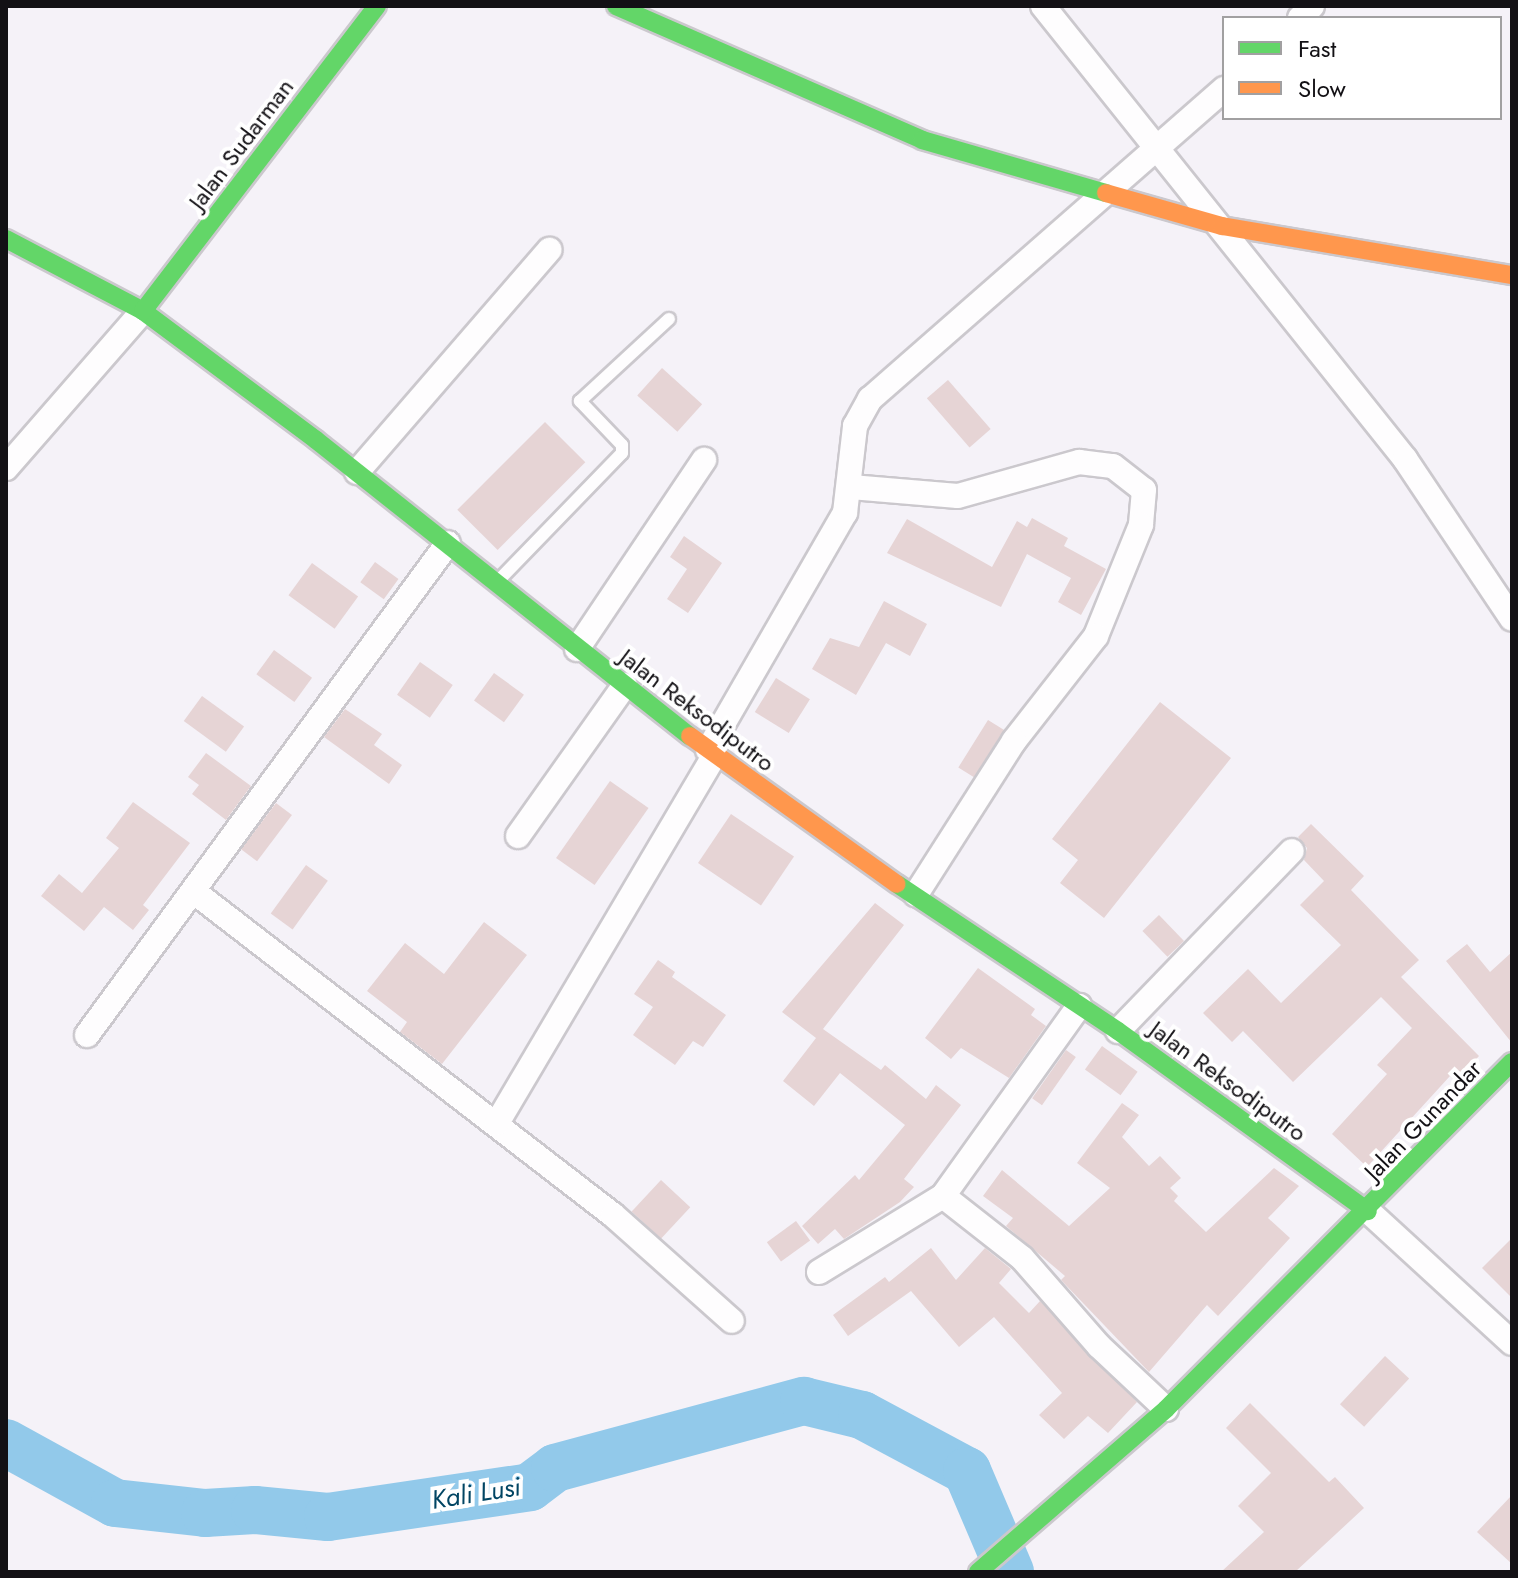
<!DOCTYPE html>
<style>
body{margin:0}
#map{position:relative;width:1518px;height:1578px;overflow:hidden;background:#f5f2f8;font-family:Jost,sans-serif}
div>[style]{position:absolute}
.river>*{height:48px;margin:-24px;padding:0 24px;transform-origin:24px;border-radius:24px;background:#92c9ea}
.building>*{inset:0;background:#e6d4d5;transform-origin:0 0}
.roads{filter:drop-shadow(2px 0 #cbc8cd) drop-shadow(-2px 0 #cbc8cd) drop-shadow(0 2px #cbc8cd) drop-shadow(0 -2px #cbc8cd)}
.lane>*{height:12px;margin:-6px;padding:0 6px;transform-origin:6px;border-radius:6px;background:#fefdfe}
.street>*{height:24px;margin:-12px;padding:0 12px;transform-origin:12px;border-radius:12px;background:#fefdfe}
.fast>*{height:18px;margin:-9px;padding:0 9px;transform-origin:9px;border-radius:9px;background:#63d668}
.slow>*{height:18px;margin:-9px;padding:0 9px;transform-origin:9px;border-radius:9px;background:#ff974d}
span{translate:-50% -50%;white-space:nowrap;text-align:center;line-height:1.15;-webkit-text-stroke:8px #fff;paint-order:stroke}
.street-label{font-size:24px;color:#131115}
.water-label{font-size:26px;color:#014563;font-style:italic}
.frame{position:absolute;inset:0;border:8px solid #131115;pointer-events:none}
.legend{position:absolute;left:1222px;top:16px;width:280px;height:104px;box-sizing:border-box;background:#fff;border:2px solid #a1a0a1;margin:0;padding:10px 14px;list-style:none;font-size:24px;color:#131115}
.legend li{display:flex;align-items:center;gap:16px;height:40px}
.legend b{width:40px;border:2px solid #a1a0a1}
</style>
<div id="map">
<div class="river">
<div style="left:6px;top:1443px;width:124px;rotate:28.8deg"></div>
<div style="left:115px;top:1503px;width:91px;rotate:6.3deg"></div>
<div style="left:205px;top:1513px;width:50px;rotate:-3.4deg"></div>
<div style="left:255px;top:1510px;width:73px;rotate:5.5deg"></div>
<div style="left:328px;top:1517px;width:204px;rotate:-8.4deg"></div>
<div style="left:530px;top:1487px;width:31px;rotate:-37deg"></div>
<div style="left:555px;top:1468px;width:258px;rotate:-15.1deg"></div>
<div style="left:804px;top:1401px;width:60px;rotate:13.6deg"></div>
<div style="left:862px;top:1415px;width:119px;rotate:28.1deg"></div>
<div style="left:967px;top:1471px;width:110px;rotate:66.9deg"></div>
</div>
<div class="building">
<div style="left:662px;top:368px;width:54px;height:37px;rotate:42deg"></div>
<div style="left:948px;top:380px;width:65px;height:28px;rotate:49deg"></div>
<div style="left:545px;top:422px;width:57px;height:124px;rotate:45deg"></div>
<div style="clip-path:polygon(1032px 518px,1068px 538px,1064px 546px,1106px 569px,1081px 615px,1058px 602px,1071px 578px,1027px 554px,1001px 607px,887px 553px,907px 519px,992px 567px,1017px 521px,1027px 527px)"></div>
<div style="clip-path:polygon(684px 536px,722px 563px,688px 613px,667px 599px,687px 569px,670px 557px)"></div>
<div style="left:375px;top:562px;width:29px;height:25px;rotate:36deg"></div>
<div style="left:312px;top:563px;width:57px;height:40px;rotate:36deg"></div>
<div style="clip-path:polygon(884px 601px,927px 624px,910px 656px,886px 643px,856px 695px,812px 669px,830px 638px,859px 647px)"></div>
<div style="left:274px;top:650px;width:47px;height:30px;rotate:36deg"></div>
<div style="left:420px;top:662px;width:40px;height:40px;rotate:35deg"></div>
<div style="left:494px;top:673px;width:37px;height:34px;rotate:36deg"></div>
<div style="left:776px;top:678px;width:40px;height:40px;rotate:32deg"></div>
<div style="left:202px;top:696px;width:52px;height:31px;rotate:36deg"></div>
<div style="clip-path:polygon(1160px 702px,1231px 758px,1104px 918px,1060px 883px,1078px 860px,1052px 839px)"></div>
<div style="clip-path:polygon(345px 709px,382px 734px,374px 745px,402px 765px,389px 784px,324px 737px)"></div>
<div style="left:988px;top:720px;width:19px;height:56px;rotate:32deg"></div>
<div style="clip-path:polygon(206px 753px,251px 786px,226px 820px,192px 794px,199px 785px,188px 777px)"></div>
<div style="left:610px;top:781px;width:47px;height:94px;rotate:35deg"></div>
<div style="clip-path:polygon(133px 802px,190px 843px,143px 905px,149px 910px,133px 930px,104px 907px,84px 931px,41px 896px,59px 874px,82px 893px,119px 848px,106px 838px)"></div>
<div style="left:276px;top:803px;width:20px;height:58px;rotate:37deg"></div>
<div style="left:731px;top:814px;width:76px;height:59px;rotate:34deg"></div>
<div style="clip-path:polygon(1311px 824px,1364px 876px,1351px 890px,1419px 960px,1401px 977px,1479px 1056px,1456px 1081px,1450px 1076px,1367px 1167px,1332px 1134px,1387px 1074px,1377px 1065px,1412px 1028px,1381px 997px,1293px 1082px,1243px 1031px,1232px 1042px,1203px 1013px,1248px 969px,1281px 1003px,1341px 945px,1300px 905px,1324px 881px,1304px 860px,1307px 848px,1298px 837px)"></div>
<div style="left:306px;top:865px;width:27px;height:60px;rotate:36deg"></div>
<div style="clip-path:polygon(875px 903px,904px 925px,823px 1029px,881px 1070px,885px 1065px,926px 1099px,936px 1085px,961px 1105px,904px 1179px,914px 1187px,900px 1202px,844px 1239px,835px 1229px,818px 1244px,802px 1226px,855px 1175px,859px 1180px,905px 1125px,840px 1073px,814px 1106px,783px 1081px,816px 1038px,782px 1012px)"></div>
<div style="left:1159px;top:915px;width:36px;height:23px;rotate:46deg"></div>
<div style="clip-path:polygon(484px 922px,527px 955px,442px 1064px,400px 1032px,407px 1022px,367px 991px,405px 943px,444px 974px)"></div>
<div style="clip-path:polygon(1467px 944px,1490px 972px,1512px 952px,1512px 1043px,1446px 961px)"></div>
<div style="clip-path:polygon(658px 960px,675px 972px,672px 977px,726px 1015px,703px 1047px,693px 1041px,675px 1065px,633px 1035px,653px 1007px,634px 994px)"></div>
<div style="clip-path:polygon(978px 968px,1035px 1009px,1031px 1015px,1046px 1026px,1009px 1078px,961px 1048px,951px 1059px,925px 1038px)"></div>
<div style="left:1102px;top:1046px;width:44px;height:29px;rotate:36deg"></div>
<div style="left:1066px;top:1050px;width:12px;height:59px;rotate:35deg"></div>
<div style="clip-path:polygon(1122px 1103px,1139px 1115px,1122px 1137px,1149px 1166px,1160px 1156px,1181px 1178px,1170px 1188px,1178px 1196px,1174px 1201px,1206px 1232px,1274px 1168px,1299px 1186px,1268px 1218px,1290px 1238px,1218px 1316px,1207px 1305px,1149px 1372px,1061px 1280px,1065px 1276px,1006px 1226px,1013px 1218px,983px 1196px,1002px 1170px,1069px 1226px,1110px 1188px,1077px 1163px)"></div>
<div style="left:661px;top:1180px;width:40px;height:43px;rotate:43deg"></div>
<div style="left:796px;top:1221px;width:24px;height:36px;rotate:54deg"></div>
<div style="clip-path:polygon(1512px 1238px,1512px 1298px,1482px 1268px)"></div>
<div style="clip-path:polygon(931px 1248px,956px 1280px,985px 1248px,1011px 1269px,999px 1283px,1029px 1313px,1040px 1301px,1137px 1402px,1108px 1433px,1088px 1416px,1064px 1439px,1039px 1415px,1062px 1393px,994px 1317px,959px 1347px,911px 1291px,848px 1336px,833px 1315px,885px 1277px,889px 1282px)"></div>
<div style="left:1385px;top:1356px;width:33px;height:66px;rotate:43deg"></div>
<div style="clip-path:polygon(1250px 1403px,1329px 1482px,1335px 1477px,1364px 1508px,1295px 1572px,1221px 1572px,1264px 1532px,1238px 1506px,1271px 1473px,1226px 1428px)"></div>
<div style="clip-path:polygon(1512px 1495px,1512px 1564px,1477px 1532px)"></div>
</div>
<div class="roads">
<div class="lane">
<div style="left:498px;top:581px;width:178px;rotate:-45.9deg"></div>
<div style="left:622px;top:453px;width:8px;rotate:-90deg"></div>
<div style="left:622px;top:445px;width:61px;rotate:-133.7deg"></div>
<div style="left:580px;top:401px;width:121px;rotate:-42.7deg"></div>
</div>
<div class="street">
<div style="left:1043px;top:6px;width:580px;rotate:51.37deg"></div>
<div style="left:1405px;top:459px;width:192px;rotate:56.2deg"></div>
<div style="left:1300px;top:18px;width:17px;rotate:-45deg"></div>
<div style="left:6px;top:468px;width:208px;rotate:-48.9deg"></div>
<div style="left:357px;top:472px;width:294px;rotate:-49.1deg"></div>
<div style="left:851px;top:487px;width:107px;rotate:4.8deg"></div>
<div style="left:958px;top:496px;width:126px;rotate:-15.7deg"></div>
<div style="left:1079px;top:462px;width:34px;rotate:7deg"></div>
<div style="left:1113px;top:466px;width:39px;rotate:38deg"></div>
<div style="left:1144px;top:490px;width:35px;rotate:95deg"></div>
<div style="left:1141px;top:525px;width:120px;rotate:112.1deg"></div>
<div style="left:1096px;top:636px;width:133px;rotate:128deg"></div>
<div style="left:1014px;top:741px;width:182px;rotate:122.6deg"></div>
<div style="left:577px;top:649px;width:228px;rotate:-56.1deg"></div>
<div style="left:708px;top:750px;width:274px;rotate:-60deg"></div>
<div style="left:845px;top:513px;width:88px;rotate:-83.4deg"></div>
<div style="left:855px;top:426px;width:31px;rotate:-61deg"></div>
<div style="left:870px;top:399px;width:471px;rotate:-41.2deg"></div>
<div style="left:518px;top:836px;width:185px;rotate:-54.7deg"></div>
<div style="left:193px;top:891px;width:530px;rotate:37.65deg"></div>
<div style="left:613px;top:1215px;width:159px;rotate:41.7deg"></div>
<div style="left:1118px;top:1031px;width:250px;rotate:-46deg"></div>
<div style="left:87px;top:1035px;width:610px;rotate:-53.73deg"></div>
<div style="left:497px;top:1123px;width:428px;rotate:-59.4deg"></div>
<div style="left:943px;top:1196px;width:100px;rotate:38.1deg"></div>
<div style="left:1022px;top:1258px;width:117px;rotate:48.8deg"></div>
<div style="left:1099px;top:1346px;width:92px;rotate:43.2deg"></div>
<div style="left:1368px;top:1211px;width:195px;rotate:42.5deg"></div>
<div style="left:819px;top:1272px;width:145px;rotate:-31.5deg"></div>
<div style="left:943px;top:1196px;width:234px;rotate:-54.4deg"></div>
</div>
<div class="fast">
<div style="left:616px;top:6px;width:334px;rotate:23.6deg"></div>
<div style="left:922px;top:140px;width:191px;rotate:16.1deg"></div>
<div style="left:6px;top:239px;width:155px;rotate:27.7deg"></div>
<div style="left:143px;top:311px;width:216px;rotate:36.7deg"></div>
<div style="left:316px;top:440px;width:477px;rotate:38.4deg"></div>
<div style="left:143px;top:311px;width:384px;rotate:-52.5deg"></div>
<div style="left:897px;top:884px;width:265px;rotate:33.6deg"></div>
<div style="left:1118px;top:1031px;width:308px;rotate:35.8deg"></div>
<div style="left:978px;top:1572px;width:249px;rotate:-40.9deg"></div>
<div style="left:1166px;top:1409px;width:490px;rotate:-45.1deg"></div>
</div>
<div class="slow">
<div style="left:1106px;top:193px;width:121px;rotate:15.9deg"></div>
<div style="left:1222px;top:226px;width:294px;rotate:9.6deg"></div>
<div style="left:690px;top:736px;width:254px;rotate:35.6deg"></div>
</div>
</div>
<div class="street-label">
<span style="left:241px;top:144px;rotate:-53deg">Jalan Sudarman</span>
<span style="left:697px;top:710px;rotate:37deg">Jalan Reksodiputro</span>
<span style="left:1228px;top:1081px;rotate:36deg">Jalan Reksodiputro</span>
<span style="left:1423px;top:1120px;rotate:-46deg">Jalan Gunandar</span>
</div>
<div class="water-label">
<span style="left:476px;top:1494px;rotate:-9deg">Kali Lusi</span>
</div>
<div class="frame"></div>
<ul class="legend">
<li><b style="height:10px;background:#63d668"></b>Fast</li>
<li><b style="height:10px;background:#ff974d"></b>Slow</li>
</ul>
</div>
